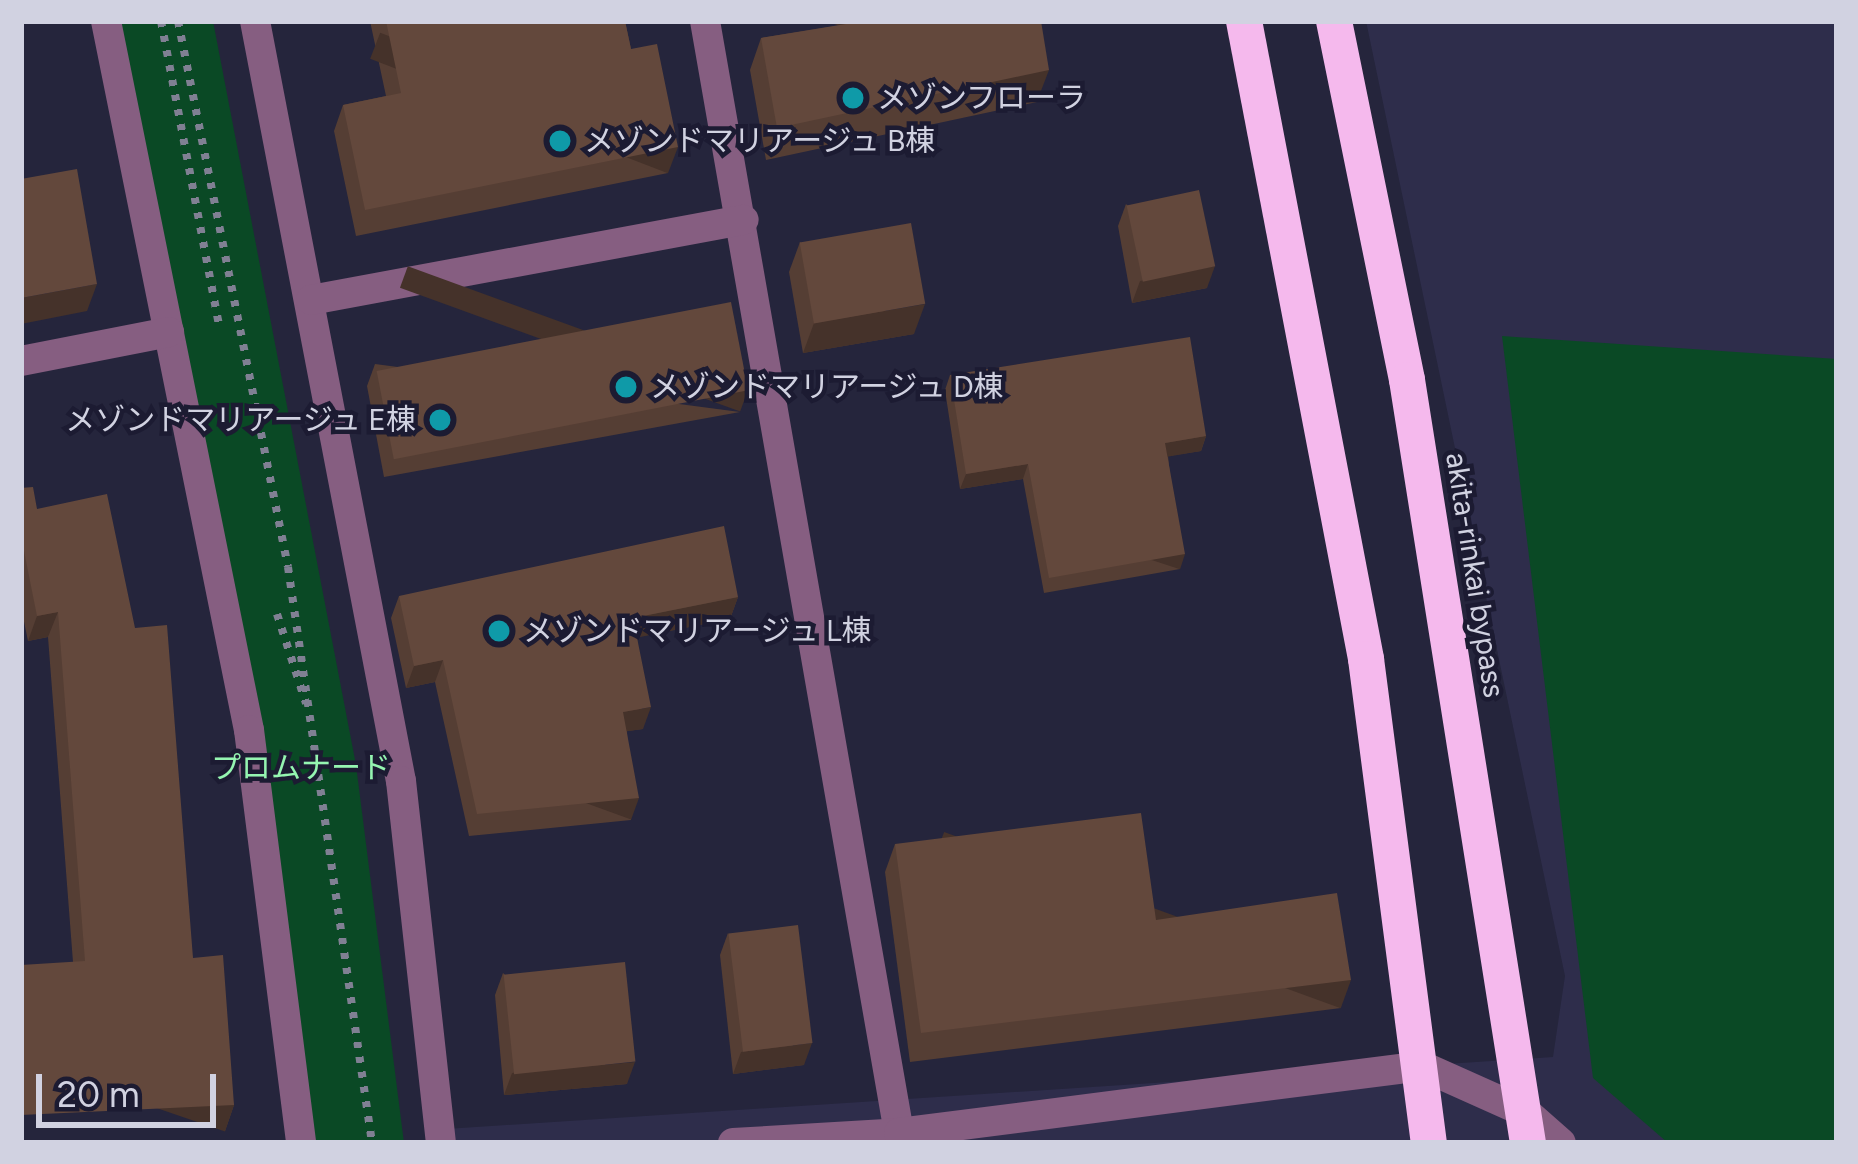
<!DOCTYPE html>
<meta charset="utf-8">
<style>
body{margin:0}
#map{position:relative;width:1858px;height:1164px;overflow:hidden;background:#25253c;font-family:Figtree,"Noto Sans JP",sans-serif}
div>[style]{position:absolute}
.built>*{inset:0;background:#2e2d4b}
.green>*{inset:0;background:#0a4925}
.path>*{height:8px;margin-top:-4px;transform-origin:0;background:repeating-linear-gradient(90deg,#808093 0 6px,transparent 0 15px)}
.minor>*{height:30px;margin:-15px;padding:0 15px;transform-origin:15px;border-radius:15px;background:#865e81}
.highway>*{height:36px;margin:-18px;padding:0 18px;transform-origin:18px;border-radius:18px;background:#f5b9ed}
.wall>*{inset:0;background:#553e34}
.shaded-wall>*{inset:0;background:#45322a;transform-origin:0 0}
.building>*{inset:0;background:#63483c;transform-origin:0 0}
.dots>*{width:33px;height:33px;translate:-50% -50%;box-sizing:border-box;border:6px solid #1c1b32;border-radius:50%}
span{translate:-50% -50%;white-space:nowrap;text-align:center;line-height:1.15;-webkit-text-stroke:9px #1c1b32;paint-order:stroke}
.poi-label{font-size:30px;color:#d1d2e1}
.left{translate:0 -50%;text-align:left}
.right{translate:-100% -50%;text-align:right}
.street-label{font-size:30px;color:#d1d2e1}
.park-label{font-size:30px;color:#95f5b1}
.frame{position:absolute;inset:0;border:24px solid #d1d2e1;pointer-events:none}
.scale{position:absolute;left:36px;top:1074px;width:180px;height:54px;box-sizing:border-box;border:6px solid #d1d2e1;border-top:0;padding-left:15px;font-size:36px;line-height:42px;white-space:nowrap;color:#d1d2e1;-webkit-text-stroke:9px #1c1b32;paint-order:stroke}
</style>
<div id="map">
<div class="built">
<div style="clip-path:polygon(1366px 21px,1837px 21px,1837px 1143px,431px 1143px,431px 1130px,1553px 1057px,1565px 976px)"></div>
</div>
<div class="green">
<div style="clip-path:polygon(114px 21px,213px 21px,356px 765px,404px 1143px,310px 1143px)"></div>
<div style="clip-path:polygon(1502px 336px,1837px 359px,1837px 1143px,1668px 1143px,1593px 1078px)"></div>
</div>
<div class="path">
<div style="left:161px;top:21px;width:314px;rotate:79.2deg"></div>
<div style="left:178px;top:21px;width:557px;rotate:78.61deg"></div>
<div style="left:288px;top:567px;width:582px;rotate:81.7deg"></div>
<div style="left:277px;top:614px;width:94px;rotate:72deg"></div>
</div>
<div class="minor">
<div style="left:106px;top:21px;width:723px;rotate:78.6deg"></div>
<div style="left:249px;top:730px;width:416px;rotate:82.8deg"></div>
<div style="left:255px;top:21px;width:774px;rotate:79.13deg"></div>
<div style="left:401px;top:781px;width:364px;rotate:83.7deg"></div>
<div style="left:705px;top:21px;width:1129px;rotate:80.1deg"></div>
<div style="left:311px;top:300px;width:440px;rotate:-10.5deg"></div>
<div style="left:21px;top:361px;width:151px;rotate:-11.1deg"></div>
<div style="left:733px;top:1143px;width:166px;rotate:-3.4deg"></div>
<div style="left:899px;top:1133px;width:527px;rotate:-7.3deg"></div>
<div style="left:1422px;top:1066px;width:115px;rotate:24.1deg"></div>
<div style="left:1527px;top:1113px;width:45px;rotate:41.4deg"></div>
</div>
<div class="highway">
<div style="left:1244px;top:21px;width:650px;rotate:79.17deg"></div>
<div style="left:1366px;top:659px;width:488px;rotate:82.6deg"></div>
<div style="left:1334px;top:21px;width:366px;rotate:78.5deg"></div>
<div style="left:1407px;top:380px;width:773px;rotate:80.99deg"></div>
</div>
<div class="wall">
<div style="clip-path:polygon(370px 21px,625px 21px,631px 49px,668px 173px,356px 236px,334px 131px,343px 105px,386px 96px)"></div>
<div style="clip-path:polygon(854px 21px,1041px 21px,1037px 102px,766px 160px,750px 70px,761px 38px,855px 23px)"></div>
<div style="clip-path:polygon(1126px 204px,1207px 288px,1132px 303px,1118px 226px)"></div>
<div style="clip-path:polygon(800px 242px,914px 334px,803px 353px,789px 272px)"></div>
<div style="clip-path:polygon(375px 364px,740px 412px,384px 477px,367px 386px)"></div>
<div style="clip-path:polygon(950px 375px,1206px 436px,1201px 451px,1168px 456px,1180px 569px,1044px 593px,1023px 479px,960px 489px,945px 390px)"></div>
<div style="clip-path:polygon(21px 488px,37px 509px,193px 958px,234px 1105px,225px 1131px,73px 962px,48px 637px,28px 641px,21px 607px)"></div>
<div style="clip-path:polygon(399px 596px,738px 597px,730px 619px,637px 637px,643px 729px,627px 731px,631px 820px,469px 836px,435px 682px,406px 688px,391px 618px)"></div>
<div style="clip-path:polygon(895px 844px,1156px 920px,1341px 1008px,910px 1062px,885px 872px)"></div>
<div style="clip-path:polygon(728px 933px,804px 1065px,733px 1074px,720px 955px)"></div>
<div style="clip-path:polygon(503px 973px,627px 1084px,504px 1095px,495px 995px)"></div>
</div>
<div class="shaded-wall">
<div style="left:1049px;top:70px;width:34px;height:278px;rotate:111deg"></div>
<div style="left:678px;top:147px;width:28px;height:319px;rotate:111deg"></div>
<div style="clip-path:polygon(1215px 266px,1207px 288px,1132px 303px,1140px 281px)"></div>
<div style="clip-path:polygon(97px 284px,87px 311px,21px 324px,21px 298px)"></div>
<div style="clip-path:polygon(925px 304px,914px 334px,803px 353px,814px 323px)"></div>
<div style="left:748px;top:390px;width:23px;height:362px;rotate:110deg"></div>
<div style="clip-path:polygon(1206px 436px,1201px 451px,1160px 458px,1165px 443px)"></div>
<div style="clip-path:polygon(1028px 464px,1023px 479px,960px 489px,966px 474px)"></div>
<div style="left:1185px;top:554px;width:16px;height:138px;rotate:108deg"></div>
<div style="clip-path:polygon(738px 597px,730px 619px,625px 640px,633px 618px)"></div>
<div style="clip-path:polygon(58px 612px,48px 637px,28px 641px,37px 616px)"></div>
<div style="clip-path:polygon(443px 660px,435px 682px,406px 688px,414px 666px)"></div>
<div style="clip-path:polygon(651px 707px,643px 729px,615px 733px,623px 712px)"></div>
<div style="left:639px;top:798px;width:23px;height:163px;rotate:110deg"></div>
<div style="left:1351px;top:980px;width:30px;height:433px;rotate:110deg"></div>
<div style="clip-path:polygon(812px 1043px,804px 1065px,733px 1074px,741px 1052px)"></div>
<div style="clip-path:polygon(635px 1062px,627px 1084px,504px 1095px,512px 1073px)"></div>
<div style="left:234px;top:1105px;width:28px;height:213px;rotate:109deg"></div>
</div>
<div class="building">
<div style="clip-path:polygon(386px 21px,625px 21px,631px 49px,657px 44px,678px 147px,365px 210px,343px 105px,401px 93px)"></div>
<div style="clip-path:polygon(864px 21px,1041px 21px,1049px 70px,777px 128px,761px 38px)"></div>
<div style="clip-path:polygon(77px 169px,97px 284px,21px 298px,21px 179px)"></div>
<div style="left:1199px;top:190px;width:78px;height:74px;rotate:78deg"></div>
<div style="left:911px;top:223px;width:82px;height:113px;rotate:80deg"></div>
<div style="left:731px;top:302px;width:90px;height:361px;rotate:79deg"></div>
<div style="clip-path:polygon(1190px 337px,1206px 436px,1165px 443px,1185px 554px,1049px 578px,1028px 464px,966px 474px,950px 375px)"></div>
<div style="clip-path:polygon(33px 487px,37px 509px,107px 494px,135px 628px,167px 625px,193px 958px,223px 955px,234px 1105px,21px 1115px,21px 965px,85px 961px,58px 612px,37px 616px,23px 546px,21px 546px,21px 488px)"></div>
<div style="clip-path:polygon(724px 526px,738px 597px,633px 618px,651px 707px,623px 712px,639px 798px,477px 814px,443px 660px,414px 666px,399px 596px)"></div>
<div style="clip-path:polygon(1141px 813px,1156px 920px,1337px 893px,1351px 980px,921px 1033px,895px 844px)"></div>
<div style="left:798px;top:925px;width:119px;height:70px;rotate:83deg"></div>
<div style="left:625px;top:962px;width:100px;height:122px;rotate:84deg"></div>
</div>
<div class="dots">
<div style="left:853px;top:98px;background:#0f9aa8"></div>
<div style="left:560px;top:141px;background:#0f9aa8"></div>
<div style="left:626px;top:387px;background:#0f9aa8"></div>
<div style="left:440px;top:420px;background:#0f9aa8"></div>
<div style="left:499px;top:631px;background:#0f9aa8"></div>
</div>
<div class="poi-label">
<span class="left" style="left:877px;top:98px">メゾンフローラ</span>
<span class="left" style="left:584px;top:141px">メゾンドマリアージュ B棟</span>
<span class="left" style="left:650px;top:387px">メゾンドマリアージュ D棟</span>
<span class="right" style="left:416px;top:420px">メゾンドマリアージュ E棟</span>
<span class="left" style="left:523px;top:631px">メゾンドマリアージュ L棟</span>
</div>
<div class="street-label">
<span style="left:1475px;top:575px;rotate:81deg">akita-rinkai bypass</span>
</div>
<div class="park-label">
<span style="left:301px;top:768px">プロムナード</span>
</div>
<div class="frame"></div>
<div class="scale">20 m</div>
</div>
